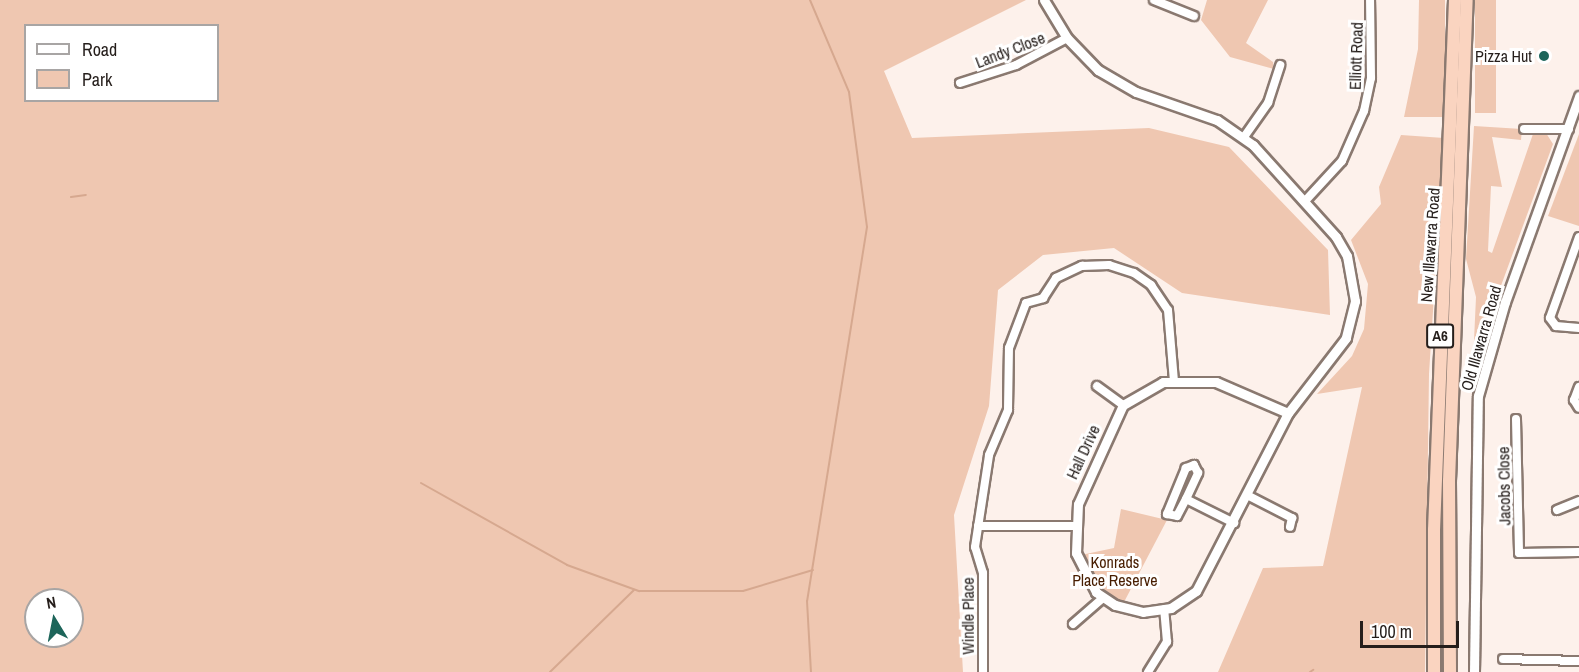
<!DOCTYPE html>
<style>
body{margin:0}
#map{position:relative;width:1579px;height:672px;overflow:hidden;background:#fdf1eb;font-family:"Archivo Narrow",sans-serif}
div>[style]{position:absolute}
.green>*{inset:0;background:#efc7b1;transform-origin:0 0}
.stream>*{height:2px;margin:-1px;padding:0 1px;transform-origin:1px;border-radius:1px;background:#d6a88f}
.roads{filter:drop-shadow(2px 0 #8a7970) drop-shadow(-2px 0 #8a7970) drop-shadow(0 2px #8a7970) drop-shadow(0 -2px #8a7970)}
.minor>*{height:8px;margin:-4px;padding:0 4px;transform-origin:4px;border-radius:4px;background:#fff}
.tertiary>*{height:9px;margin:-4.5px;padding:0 4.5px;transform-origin:4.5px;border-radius:4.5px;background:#fff}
.trunk>*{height:12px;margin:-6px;padding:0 6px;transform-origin:6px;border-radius:6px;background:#fad4c0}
.dots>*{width:16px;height:16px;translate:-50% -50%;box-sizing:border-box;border:3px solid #fff;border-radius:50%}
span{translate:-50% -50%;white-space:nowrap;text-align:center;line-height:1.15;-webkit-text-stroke:6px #fff;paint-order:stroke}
.shield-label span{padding:2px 4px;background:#fff;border:2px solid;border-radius:4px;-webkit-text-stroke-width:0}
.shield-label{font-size:15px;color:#251e1b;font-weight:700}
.street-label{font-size:16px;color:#251e1b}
.poi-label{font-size:16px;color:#251e1b}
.right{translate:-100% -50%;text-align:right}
.park-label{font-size:16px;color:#471d00}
.legend{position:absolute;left:24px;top:24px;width:195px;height:78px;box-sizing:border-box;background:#fff;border:2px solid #a8a5a4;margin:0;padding:8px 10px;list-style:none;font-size:18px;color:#251e1b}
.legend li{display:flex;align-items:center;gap:12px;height:30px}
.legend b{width:30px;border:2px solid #a8a5a4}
.north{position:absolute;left:24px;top:588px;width:60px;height:60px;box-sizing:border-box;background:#fff;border:2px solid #a8a5a4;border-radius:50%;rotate:350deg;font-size:16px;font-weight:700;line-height:24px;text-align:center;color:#251e1b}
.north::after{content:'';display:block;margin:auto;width:21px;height:27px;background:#1d655a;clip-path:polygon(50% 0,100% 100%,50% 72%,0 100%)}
.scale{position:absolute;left:1360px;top:621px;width:99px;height:27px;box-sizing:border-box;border:3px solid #251e1b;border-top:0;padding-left:8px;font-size:18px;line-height:21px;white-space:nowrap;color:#251e1b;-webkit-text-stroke:4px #fff;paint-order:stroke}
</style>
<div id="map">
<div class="green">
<div style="clip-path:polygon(evenodd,0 0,1026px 0,884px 71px,912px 138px,1149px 128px,1229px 147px,1328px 250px,1330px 315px,1182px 293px,1114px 248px,1043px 255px,998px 290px,989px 406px,954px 515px,963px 672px,0 672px,0 0,26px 26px,218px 26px,218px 100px,26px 100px,26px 26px,0 0,36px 600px,72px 600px,72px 636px,36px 636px,36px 600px)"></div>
<div style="clip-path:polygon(1207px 0,1268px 0,1246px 43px,1273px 62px,1274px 69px,1230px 57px,1201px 20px)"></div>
<div style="clip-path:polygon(1419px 0,1445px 0,1445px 117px,1404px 117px,1418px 49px)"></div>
<div style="left:1475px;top:0;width:21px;height:113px"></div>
<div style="clip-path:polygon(1474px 126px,1522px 129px,1521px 140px,1492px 137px,1502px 187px,1491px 186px,1488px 251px,1492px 253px,1533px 134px,1546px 133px,1553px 144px,1473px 362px,1476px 297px,1466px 259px)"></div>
<div style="clip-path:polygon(1579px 134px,1579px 226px,1548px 216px)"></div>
<div style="clip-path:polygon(1401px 135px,1444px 138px,1429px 374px,1425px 672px,1218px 672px,1263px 568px,1323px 566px,1362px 387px,1317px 394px,1352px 356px,1364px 329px,1368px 284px,1351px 240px,1381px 204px,1379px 187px)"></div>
<div style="clip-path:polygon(1121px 509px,1167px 520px,1123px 604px,1096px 586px,1081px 555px,1114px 548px)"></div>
</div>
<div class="stream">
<div style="left:810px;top:0;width:100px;rotate:67deg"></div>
<div style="left:849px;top:92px;width:136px;rotate:82.4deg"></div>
<div style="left:867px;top:227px;width:379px;rotate:99.1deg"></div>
<div style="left:807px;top:601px;width:71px;rotate:86.8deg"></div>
<div style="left:71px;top:197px;width:15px;rotate:-8deg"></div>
<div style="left:421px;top:483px;width:167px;rotate:29.3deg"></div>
<div style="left:567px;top:565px;width:77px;rotate:19.9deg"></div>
<div style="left:639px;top:591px;width:104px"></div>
<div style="left:743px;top:591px;width:73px;rotate:-16.7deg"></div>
<div style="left:550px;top:672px;width:117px;rotate:-44.3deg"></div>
<div style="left:1310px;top:672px;width:4px;rotate:-34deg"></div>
</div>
<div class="roads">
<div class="minor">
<div style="left:1154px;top:0;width:43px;rotate:21.8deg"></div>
<div style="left:960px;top:83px;width:59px;rotate:-17.8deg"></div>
<div style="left:1016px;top:65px;width:58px;rotate:-27.9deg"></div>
<div style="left:1524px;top:129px;width:45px"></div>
<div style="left:1244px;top:137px;width:42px;rotate:-54.8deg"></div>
<div style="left:1268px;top:103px;width:40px;rotate:-72deg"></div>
<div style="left:1306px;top:200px;width:53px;rotate:-47.3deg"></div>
<div style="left:1342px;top:161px;width:55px;rotate:-66.3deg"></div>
<div style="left:1364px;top:111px;width:34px;rotate:-78deg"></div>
<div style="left:1371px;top:78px;width:78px;rotate:-90.7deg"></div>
<div style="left:1579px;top:237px;width:86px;rotate:109.7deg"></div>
<div style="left:1550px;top:318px;width:10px;rotate:53deg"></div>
<div style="left:1556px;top:326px;width:23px;rotate:5deg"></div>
<div style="left:1097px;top:386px;width:32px;rotate:36deg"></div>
<div style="left:1579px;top:387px;width:14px;rotate:111deg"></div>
<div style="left:1574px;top:400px;width:9px;rotate:58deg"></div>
<div style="left:1516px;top:419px;width:134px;rotate:88.7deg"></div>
<div style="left:1519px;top:553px;width:60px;rotate:-1deg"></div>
<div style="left:1247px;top:495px;width:51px;rotate:27.1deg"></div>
<div style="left:1292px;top:518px;width:9px;rotate:103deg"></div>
<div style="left:1186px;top:499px;width:29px;rotate:-65deg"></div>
<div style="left:1198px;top:473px;width:9px;rotate:-117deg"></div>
<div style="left:1194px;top:465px;width:9px;rotate:159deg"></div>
<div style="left:1186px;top:468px;width:50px;rotate:112.4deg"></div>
<div style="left:1167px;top:514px;width:10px;rotate:11deg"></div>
<div style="left:1177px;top:516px;width:19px;rotate:-62deg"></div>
<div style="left:1186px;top:499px;width:54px;rotate:26.6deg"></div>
<div style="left:1557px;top:510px;width:24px;rotate:-22deg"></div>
<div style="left:978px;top:526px;width:98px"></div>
<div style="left:1073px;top:624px;width:40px;rotate:-41deg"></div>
<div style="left:1503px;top:659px;width:76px;rotate:1.5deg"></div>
<div style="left:983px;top:672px;width:99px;rotate:-90deg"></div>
<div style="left:983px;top:573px;width:27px;rotate:-107deg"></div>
<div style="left:975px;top:547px;width:93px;rotate:-81.3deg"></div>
<div style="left:989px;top:455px;width:49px;rotate:-67.1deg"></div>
<div style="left:1008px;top:410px;width:62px;rotate:-89.1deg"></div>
<div style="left:1009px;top:348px;width:48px;rotate:-69.3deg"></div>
<div style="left:1026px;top:303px;width:18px;rotate:-16deg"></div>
<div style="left:1043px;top:298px;width:24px;rotate:-57deg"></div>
<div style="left:1056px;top:278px;width:29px;rotate:-25deg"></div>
<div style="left:1082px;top:266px;width:27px;rotate:-2deg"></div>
<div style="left:1109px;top:265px;width:26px;rotate:18deg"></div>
<div style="left:1134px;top:273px;width:21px;rotate:35deg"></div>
<div style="left:1151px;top:285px;width:30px;rotate:56deg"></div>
<div style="left:1168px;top:310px;width:71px;rotate:85.2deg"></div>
<div style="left:1148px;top:672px;width:36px;rotate:-58deg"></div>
<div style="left:1167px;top:642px;width:33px;rotate:-95deg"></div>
</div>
<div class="tertiary">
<div style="left:1044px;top:0;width:44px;rotate:58.8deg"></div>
<div style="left:1067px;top:38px;width:45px;rotate:45.9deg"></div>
<div style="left:1098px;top:70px;width:44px;rotate:30.1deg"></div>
<div style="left:1136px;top:92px;width:86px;rotate:19.1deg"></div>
<div style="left:1217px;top:120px;width:44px;rotate:34.8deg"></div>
<div style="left:1253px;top:145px;width:124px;rotate:47.9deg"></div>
<div style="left:1336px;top:237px;width:22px;rotate:60deg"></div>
<div style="left:1347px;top:256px;width:46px;rotate:79.9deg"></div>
<div style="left:1355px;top:301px;width:38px;rotate:104deg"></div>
<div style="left:1346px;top:338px;width:95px;rotate:127.7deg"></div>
<div style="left:1288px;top:413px;width:200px;rotate:117.3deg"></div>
<div style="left:1196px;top:591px;width:30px;rotate:146deg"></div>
<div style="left:1171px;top:608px;width:28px;rotate:172deg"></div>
<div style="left:1143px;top:612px;width:29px;rotate:-166deg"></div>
<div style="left:1115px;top:605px;width:23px;rotate:-146deg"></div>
<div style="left:1096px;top:592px;width:44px;rotate:-117.1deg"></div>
<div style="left:1076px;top:553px;width:49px;rotate:-87.7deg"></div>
<div style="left:1078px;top:504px;width:109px;rotate:-65.6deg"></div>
<div style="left:1123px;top:405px;width:46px;rotate:-29.9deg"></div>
<div style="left:1163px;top:382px;width:53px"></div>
<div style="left:1216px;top:382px;width:78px;rotate:23.3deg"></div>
<div style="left:1474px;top:672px;width:276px;rotate:-89.2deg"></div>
<div style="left:1478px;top:396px;width:98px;rotate:-74deg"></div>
<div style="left:1505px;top:302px;width:219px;rotate:-70.2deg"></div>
</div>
<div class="trunk">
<div style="left:1434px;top:672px;width:142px;rotate:-90deg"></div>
<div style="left:1434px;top:530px;width:530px;rotate:-87.73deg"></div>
<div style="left:1450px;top:672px;width:191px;rotate:-90.3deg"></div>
<div style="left:1449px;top:481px;width:481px;rotate:-87.9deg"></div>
</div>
</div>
<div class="dots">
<div style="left:1544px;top:56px;background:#1d655a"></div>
</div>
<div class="shield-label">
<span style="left:1440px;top:336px">A6</span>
</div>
<div class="street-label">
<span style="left:1010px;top:50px;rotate:-21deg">Landy Close</span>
<span style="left:1356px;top:56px;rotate:-88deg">Elliott Road</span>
<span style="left:1430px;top:245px;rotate:-86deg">New Illawarra Road</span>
<span style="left:1481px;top:338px;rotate:-74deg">Old Illawarra Road</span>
<span style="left:1083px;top:452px;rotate:-65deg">Hall Drive</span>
<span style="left:1504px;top:486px;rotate:-91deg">Jacobs Close</span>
<span style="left:968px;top:616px;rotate:-90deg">Windle Place</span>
</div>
<div class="poi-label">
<span class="right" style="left:1532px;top:56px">Pizza Hut</span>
</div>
<div class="park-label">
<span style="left:1115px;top:571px">Konrads<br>Place Reserve</span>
</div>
<ul class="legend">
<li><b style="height:8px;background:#fff"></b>Road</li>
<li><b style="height:16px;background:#efc7b1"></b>Park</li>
</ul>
<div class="north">N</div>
<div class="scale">100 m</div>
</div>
